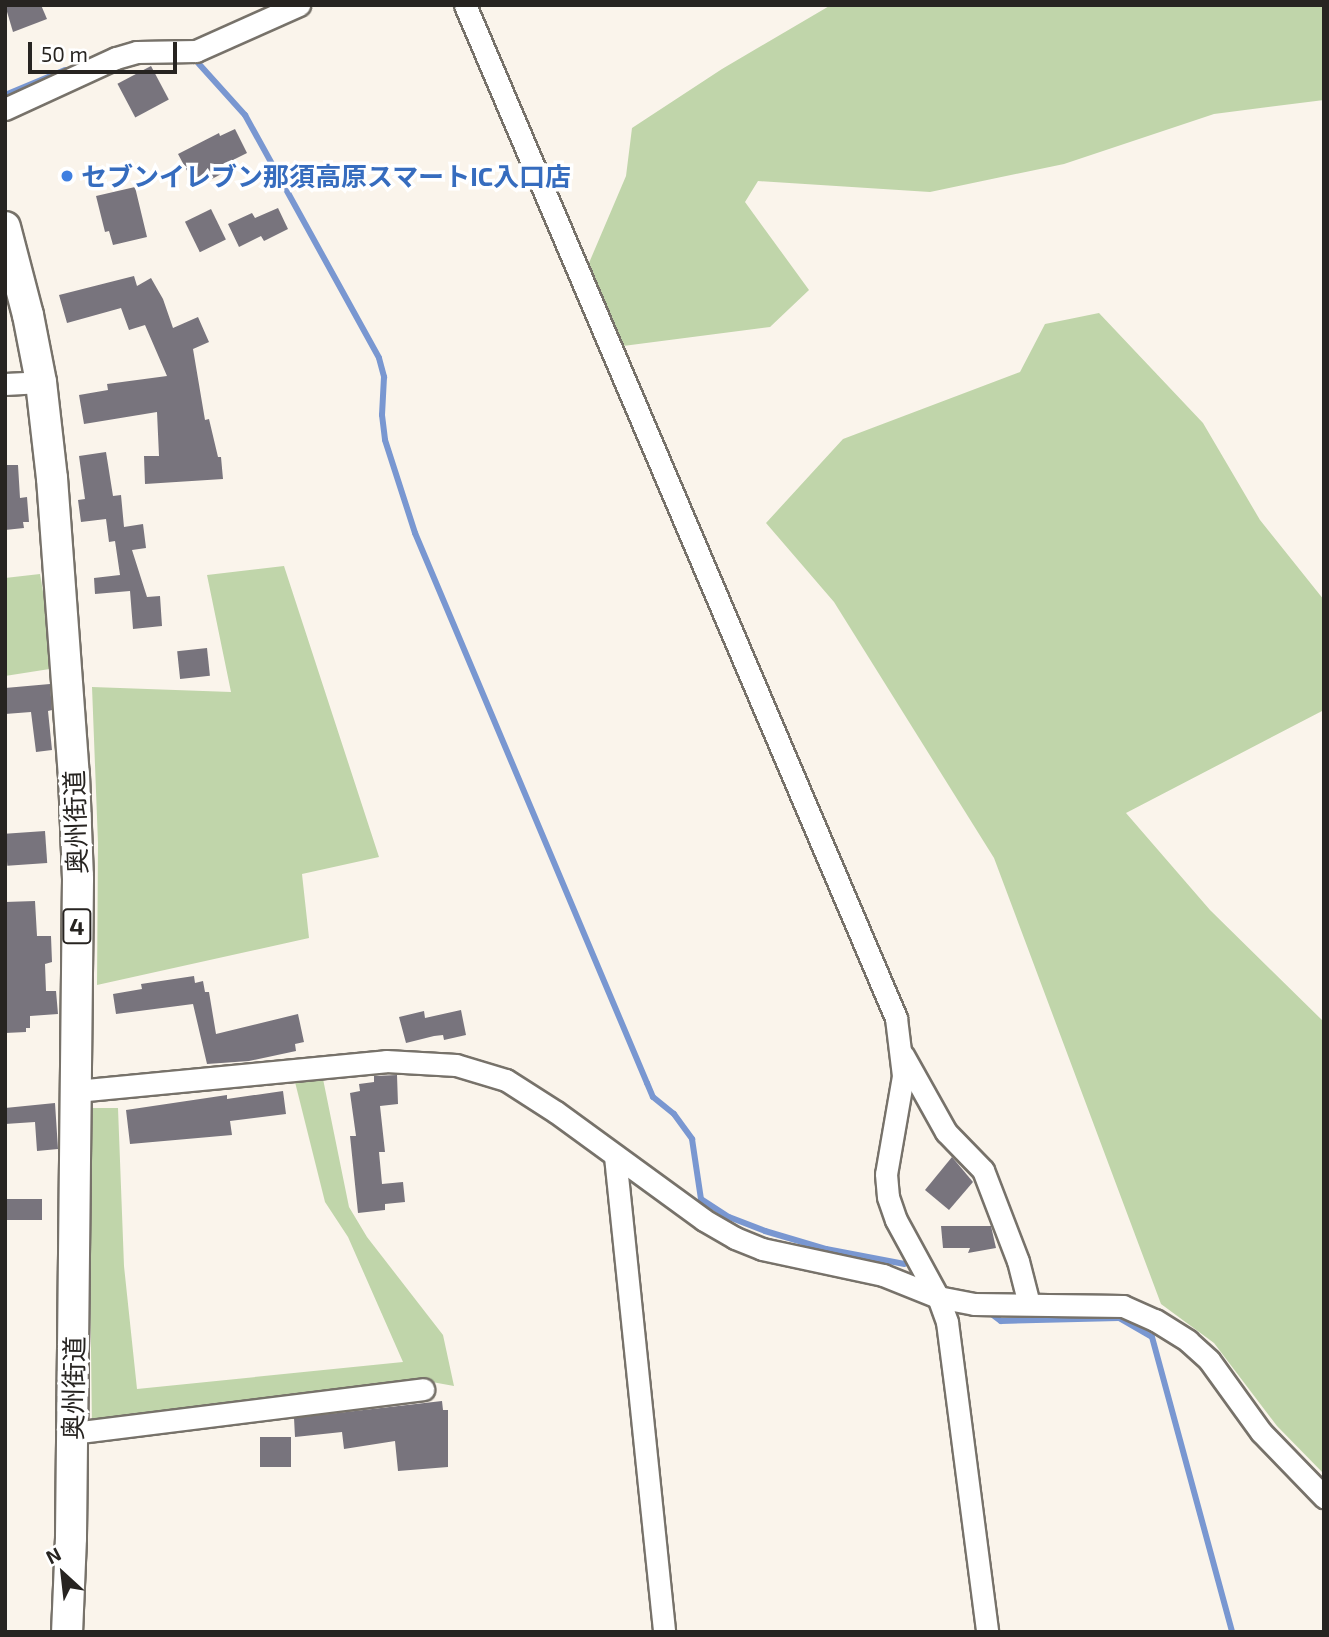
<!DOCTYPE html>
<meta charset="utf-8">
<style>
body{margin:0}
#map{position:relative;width:1329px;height:1637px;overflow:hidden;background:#faf4eb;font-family:"Exo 2","Noto Sans JP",sans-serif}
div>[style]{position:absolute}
.green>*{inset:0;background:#c0d5aa}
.stream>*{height:6px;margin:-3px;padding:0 3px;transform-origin:3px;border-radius:3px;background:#7997d1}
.building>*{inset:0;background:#78747d;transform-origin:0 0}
.roads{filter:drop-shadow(2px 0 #77726a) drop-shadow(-2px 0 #77726a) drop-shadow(0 2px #77726a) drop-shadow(0 -2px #77726a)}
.minor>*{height:21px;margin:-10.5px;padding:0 10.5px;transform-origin:10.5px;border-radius:10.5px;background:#fff}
.highway>*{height:30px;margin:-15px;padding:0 15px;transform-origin:15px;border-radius:15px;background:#fff}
.dots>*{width:19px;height:19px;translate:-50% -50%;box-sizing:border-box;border:4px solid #fff;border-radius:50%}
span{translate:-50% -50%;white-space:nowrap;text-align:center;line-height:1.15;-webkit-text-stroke:7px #fff;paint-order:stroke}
.shield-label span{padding:2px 5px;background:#fff;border:2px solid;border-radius:5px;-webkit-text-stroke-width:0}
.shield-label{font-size:24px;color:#272421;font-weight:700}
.shop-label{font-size:26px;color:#366cbe;font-weight:700}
.left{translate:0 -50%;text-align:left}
.street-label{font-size:26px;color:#272421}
.frame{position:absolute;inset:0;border:7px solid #272421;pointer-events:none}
.north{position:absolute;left:28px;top:1539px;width:70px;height:70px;-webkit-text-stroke:5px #fff;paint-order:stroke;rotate:333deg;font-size:19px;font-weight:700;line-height:28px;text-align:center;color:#272421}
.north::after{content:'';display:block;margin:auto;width:24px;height:32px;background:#272421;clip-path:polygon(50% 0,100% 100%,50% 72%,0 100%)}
.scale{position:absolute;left:28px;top:42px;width:149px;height:32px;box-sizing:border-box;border:4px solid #272421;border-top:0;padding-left:9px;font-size:21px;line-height:24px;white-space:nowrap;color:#272421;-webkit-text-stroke:5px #fff;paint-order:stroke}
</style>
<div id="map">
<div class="green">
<div style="clip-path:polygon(831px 5px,1324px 5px,1324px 100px,1214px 114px,1064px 164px,930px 192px,758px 181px,745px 202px,809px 290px,770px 327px,623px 346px,586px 270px,626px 176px,632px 128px,722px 69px)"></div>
<div style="clip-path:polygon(1099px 313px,1203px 423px,1260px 520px,1324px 600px,1324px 710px,1126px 813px,1210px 910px,1324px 1022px,1324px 1474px,1277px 1426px,1214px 1343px,1161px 1304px,994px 858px,834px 602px,766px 523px,843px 439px,1020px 372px,1045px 324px)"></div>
<div style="clip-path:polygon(284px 566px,379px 857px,302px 874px,309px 938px,97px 985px,98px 843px,92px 687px,231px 692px,207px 575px)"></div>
<div style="clip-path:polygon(40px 574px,56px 668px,5px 676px,5px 578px)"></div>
<div style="clip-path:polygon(322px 1074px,349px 1207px,367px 1237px,443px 1335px,454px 1386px,432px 1382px,92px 1430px,88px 1108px,118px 1108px,124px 1266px,137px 1389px,403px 1362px,348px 1237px,325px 1202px,294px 1078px)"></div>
</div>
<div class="stream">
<div style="left:199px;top:64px;width:69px;rotate:48deg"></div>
<div style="left:245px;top:115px;width:277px;rotate:61.1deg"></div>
<div style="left:379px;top:358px;width:20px;rotate:75deg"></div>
<div style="left:384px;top:377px;width:38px;rotate:93deg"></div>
<div style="left:382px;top:415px;width:25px;rotate:83deg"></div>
<div style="left:385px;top:440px;width:98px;rotate:72.1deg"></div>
<div style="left:415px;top:533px;width:597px;rotate:67.13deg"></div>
<div style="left:647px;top:1083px;width:15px;rotate:67deg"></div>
<div style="left:653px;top:1097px;width:27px;rotate:39deg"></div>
<div style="left:674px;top:1114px;width:31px;rotate:54deg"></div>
<div style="left:692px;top:1139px;width:61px;rotate:81.5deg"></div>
<div style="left:701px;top:1199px;width:33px;rotate:33deg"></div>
<div style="left:729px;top:1217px;width:39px;rotate:21deg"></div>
<div style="left:765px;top:1231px;width:64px;rotate:16.4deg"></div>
<div style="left:826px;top:1249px;width:80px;rotate:10.8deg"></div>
<div style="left:5px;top:95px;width:65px;rotate:-22.6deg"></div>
<div style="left:989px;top:1312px;width:15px;rotate:37deg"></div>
<div style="left:1001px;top:1321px;width:118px;rotate:-1.5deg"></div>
<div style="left:1119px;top:1318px;width:38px;rotate:30deg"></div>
<div style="left:1152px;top:1337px;width:306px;rotate:74.8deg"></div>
</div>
<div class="building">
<div style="clip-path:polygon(5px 5px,41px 5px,47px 19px,13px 32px)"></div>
<div style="left:151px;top:66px;width:38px;height:38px;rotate:62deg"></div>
<div style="clip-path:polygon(235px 129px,247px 153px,233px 160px,236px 166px,212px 179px,209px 173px,193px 182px,178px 154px,219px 133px,220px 136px)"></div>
<div style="clip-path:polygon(135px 187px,147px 237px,113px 245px,109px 231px,105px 232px,96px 196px)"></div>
<div style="clip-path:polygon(278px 208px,288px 229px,264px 241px,261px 236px,239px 247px,228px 224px,252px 213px,255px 218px)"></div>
<div style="left:211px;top:209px;width:34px;height:29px;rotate:64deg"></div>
<div style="clip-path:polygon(134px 276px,137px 286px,151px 278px,163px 299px,173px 328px,198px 317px,209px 342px,193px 349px,205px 420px,209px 419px,218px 457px,221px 457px,223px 479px,145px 484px,144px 456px,159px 456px,157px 412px,84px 424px,79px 395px,108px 390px,107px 384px,167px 376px,145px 325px,129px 330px,121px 308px,67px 323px,59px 295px)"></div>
<div style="clip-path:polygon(106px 452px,113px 496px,121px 495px,124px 527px,143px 524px,146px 548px,132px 550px,147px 597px,160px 596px,162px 626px,133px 629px,130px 591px,95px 594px,94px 578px,120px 575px,115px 541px,109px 542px,106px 519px,81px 522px,78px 500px,85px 499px,79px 456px)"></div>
<div style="clip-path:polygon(5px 465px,18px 465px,20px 498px,27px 497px,29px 522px,23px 522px,24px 528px,5px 530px)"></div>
<div style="left:207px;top:648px;width:28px;height:30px;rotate:84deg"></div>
<div style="clip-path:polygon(50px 684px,52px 710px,48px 711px,52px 750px,36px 752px,31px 712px,5px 714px,5px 688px)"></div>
<div style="left:45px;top:831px;width:32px;height:40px;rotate:86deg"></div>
<div style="clip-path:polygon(35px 901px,37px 936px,51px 936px,52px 962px,45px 964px,46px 991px,56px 991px,58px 1014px,30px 1016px,30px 1028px,26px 1028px,26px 1032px,5px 1033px,5px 902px)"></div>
<div style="clip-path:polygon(194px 976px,195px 983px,203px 981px,205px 992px,209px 992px,216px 1034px,298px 1014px,304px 1042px,295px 1044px,296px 1051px,249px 1061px,207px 1064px,193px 1004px,116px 1014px,113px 994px,142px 989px,141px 984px)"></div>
<div style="clip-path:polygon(461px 1010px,466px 1035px,444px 1040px,443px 1035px,434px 1036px,406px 1043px,399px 1017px,424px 1011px,425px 1018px)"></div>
<div style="clip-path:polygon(397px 1075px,398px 1104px,380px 1106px,385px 1152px,379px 1152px,382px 1184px,403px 1182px,405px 1202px,385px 1204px,385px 1210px,358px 1213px,350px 1136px,356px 1136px,350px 1093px,360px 1091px,359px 1084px,374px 1082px,374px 1076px)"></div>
<div style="clip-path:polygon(283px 1091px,286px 1114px,230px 1121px,232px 1135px,130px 1144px,126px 1110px,227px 1095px,227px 1099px)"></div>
<div style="clip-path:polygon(55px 1103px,58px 1149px,37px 1151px,35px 1122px,5px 1124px,5px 1108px)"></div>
<div style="clip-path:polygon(952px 1157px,973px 1182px,949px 1210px,925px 1190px)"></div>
<div style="left:5px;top:1199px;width:37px;height:21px"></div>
<div style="clip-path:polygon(941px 1226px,991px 1226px,996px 1248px,968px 1253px,970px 1248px,943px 1248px)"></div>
<div style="clip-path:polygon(442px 1401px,443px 1410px,448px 1410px,448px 1467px,398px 1471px,395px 1441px,344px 1449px,342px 1432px,295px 1437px,294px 1418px)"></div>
<div style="left:260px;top:1437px;width:31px;height:30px"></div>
</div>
<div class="roads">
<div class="minor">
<div style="left:465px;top:5px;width:1101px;rotate:66.95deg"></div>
<div style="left:896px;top:1018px;width:58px;rotate:83.1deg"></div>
<div style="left:903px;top:1076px;width:99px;rotate:99.8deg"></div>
<div style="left:886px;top:1174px;width:23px;rotate:85deg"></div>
<div style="left:888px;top:1197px;width:24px;rotate:71deg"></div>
<div style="left:896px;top:1220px;width:88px;rotate:61.4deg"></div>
<div style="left:938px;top:1297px;width:27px;rotate:70deg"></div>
<div style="left:947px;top:1322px;width:313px;rotate:82.6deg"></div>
<div style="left:5px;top:109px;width:122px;rotate:-24.7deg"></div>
<div style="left:116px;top:58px;width:22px;rotate:-16deg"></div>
<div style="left:137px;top:52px;width:59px;rotate:-1deg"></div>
<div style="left:196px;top:51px;width:113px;rotate:-24.1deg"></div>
<div style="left:5px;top:384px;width:36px;rotate:-3deg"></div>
<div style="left:903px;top:1055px;width:88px;rotate:60.8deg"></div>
<div style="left:946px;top:1132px;width:53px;rotate:45.8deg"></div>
<div style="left:983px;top:1170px;width:97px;rotate:69deg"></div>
<div style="left:1018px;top:1261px;width:44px;rotate:75.7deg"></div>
<div style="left:76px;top:1091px;width:311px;rotate:-5.5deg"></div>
<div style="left:386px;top:1061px;width:70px;rotate:3.3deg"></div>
<div style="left:456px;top:1065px;width:52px;rotate:16.7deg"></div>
<div style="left:506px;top:1080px;width:59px;rotate:32.6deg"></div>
<div style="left:556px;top:1112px;width:183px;rotate:36.1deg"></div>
<div style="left:704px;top:1220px;width:36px;rotate:30deg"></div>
<div style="left:735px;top:1238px;width:29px;rotate:22deg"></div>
<div style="left:762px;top:1249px;width:124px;rotate:12.1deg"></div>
<div style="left:883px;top:1275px;width:59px;rotate:21.8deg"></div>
<div style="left:938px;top:1297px;width:37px;rotate:11deg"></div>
<div style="left:974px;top:1304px;width:149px;rotate:0.8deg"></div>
<div style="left:1123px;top:1306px;width:35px;rotate:24deg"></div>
<div style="left:1155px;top:1320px;width:39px;rotate:32deg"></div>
<div style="left:1188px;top:1341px;width:28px;rotate:42deg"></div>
<div style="left:1209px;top:1360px;width:89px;rotate:54.2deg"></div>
<div style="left:1261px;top:1432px;width:91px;rotate:45.9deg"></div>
<div style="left:615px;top:1156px;width:479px;rotate:84.1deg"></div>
<div style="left:72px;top:1433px;width:354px;rotate:-7.1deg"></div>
</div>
<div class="highway">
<div style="left:5px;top:227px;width:91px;rotate:75.4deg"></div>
<div style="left:28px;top:315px;width:68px;rotate:79deg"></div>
<div style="left:41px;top:382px;width:97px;rotate:83.5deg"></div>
<div style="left:52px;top:478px;width:298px;rotate:85.8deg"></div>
<div style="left:74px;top:775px;width:104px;rotate:87.8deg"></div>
<div style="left:78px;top:879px;width:659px;rotate:90.61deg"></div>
<div style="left:71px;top:1538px;width:94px;rotate:92.4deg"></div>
</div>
</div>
<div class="dots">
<div style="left:67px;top:176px;background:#3f7fe0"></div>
</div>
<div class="shield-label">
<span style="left:77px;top:926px">4</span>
</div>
<div class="shop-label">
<span class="left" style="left:81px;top:176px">セブンイレブン那須高原スマートIC入口店</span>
</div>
<div class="street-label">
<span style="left:75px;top:822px;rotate:-92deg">奥州街道</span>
<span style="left:73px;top:1388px;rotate:-89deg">奥州街道</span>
</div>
<div class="frame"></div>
<div class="north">N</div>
<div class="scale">50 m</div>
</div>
